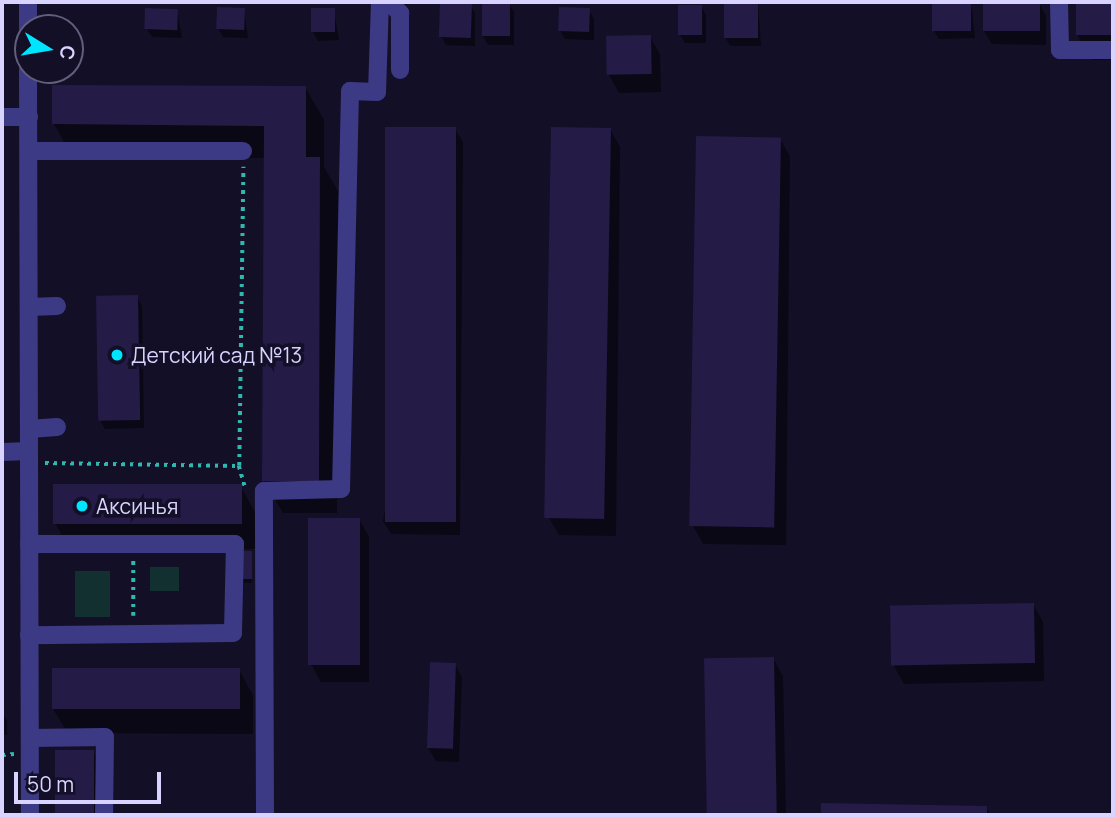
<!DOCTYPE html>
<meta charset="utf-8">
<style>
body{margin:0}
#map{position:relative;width:1115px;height:817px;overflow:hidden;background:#130f26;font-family:Manrope,sans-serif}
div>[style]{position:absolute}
.green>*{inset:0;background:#12302f;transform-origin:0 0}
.shadow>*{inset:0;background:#0007}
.building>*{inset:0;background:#241b47;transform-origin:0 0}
.path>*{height:3.5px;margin-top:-1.75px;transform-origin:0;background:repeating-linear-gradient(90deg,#2fb8b0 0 3.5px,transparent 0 8.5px)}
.minor>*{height:18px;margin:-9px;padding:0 9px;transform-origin:9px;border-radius:9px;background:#3d3a85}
.dots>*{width:19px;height:19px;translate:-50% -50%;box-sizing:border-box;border:4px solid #130f26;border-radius:50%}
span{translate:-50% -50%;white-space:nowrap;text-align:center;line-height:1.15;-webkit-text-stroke:7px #130f26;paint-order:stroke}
.poi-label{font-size:21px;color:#d9d4ff}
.left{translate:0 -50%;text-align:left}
.frame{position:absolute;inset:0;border:4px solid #d9d4ff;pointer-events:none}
.north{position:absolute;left:14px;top:14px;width:70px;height:70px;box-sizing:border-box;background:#130f26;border:2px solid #625e7d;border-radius:50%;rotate:101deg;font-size:19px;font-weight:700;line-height:28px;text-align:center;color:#d9d4ff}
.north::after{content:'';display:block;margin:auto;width:24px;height:32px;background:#00e5ff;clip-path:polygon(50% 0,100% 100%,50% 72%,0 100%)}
.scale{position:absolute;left:14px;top:772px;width:147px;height:32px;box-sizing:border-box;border:4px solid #d9d4ff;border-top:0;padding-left:9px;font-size:21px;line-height:24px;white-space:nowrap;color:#d9d4ff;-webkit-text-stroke:5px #130f26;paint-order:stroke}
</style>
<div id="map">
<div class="green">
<div style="left:150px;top:567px;width:29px;height:24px"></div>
<div style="left:75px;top:571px;width:35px;height:46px"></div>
</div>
<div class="shadow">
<div style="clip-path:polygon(725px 2px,758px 2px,761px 46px,730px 46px,725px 37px)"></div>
<div style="clip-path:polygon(934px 2px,971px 2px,975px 38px,939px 39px,934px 31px)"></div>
<div style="clip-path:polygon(1077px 2px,1113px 2px,1113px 60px,1092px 60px,1077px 35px)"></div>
<div style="clip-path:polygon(1039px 3px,1046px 16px,1046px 45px,992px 44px,984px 31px)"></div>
<div style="clip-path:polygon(509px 4px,514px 12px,514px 45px,488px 45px,483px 36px)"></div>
<div style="clip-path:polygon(470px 5px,475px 13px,475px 46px,446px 45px,441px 36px)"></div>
<div style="clip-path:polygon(701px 6px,706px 15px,706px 43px,685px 43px,680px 35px)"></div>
<div style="clip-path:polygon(244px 9px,248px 38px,223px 37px,218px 28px)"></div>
<div style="clip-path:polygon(177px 10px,182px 38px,152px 37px,147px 29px)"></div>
<div style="clip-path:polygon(334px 10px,339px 40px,318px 41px,313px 32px)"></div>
<div style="clip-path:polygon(589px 10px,594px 19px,594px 40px,565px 39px,560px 31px)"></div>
<div style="clip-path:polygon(650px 37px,660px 54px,661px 92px,619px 93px,609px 75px)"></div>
<div style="clip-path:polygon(305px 87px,324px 120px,324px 167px,338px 191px,337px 513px,283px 513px,264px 480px,266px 158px,249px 158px,241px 144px,68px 149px,54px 124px)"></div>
<div style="clip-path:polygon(455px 129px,463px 142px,460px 535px,391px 534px,383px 521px)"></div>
<div style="clip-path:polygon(610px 129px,620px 147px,616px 536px,559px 535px,549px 518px)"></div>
<div style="clip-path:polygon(780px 139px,790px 156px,786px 545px,703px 544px,693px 526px)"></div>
<div style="clip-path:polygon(137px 297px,142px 306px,144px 428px,105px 429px,100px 420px)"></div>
<div style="clip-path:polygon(241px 487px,255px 512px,255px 549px,69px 548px,55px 523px)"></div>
<div style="clip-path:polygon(359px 519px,369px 537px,369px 682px,321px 682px,311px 664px)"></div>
<div style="clip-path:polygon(251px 553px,252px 583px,239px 582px)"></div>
<div style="clip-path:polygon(1033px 604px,1043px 622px,1044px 681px,904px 684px,894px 666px)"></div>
<div style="clip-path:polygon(773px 658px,783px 676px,786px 815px,709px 815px)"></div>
<div style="clip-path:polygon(2px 663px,3px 710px,2px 710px)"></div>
<div style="clip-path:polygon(455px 664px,462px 678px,459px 762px,436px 761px,428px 748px)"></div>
<div style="clip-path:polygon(239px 670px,253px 695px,253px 734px,68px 733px,53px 709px)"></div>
<div style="clip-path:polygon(2px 712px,7px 721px,7px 735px,2px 734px)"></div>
<div style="clip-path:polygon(57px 752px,93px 752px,108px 777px,107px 815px,56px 815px)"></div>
<div style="clip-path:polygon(823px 805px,986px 807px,991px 815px,823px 815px)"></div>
</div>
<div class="building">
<div style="left:440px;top:2px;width:32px;height:35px;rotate:2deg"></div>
<div style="left:482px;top:2px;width:28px;height:34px"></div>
<div style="left:724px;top:2px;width:34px;height:36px"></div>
<div style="left:932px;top:2px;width:39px;height:29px"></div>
<div style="left:983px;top:2px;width:57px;height:29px"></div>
<div style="left:1076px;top:2px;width:37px;height:33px"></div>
<div style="left:678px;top:5px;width:24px;height:30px"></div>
<div style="left:217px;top:7px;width:28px;height:22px;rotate:2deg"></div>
<div style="left:559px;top:7px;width:31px;height:24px;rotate:2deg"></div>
<div style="left:145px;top:8px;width:33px;height:21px;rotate:2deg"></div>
<div style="left:335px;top:8px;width:24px;height:24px;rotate:90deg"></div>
<div style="left:651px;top:35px;width:39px;height:45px;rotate:89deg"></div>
<div style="clip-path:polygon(52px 85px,306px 86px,306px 157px,320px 157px,319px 481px,262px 481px,264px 126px,52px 124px)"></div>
<div style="left:385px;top:127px;width:71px;height:395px"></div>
<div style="left:551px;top:127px;width:60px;height:391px;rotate:1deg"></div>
<div style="left:696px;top:136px;width:85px;height:390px;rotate:1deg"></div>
<div style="left:138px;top:295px;width:125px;height:42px;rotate:89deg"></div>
<div style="left:53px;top:484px;width:189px;height:40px"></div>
<div style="left:308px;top:518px;width:52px;height:147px"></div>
<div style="left:236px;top:551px;width:16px;height:28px"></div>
<div style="left:1034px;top:603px;width:60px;height:144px;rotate:89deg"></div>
<div style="left:774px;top:657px;width:157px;height:70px;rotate:89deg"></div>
<div style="left:430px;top:662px;width:26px;height:86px;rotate:2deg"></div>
<div style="left:52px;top:668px;width:188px;height:41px"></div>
<div style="left:55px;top:750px;width:39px;height:65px"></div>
<div style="clip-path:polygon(821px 803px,987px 806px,987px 815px,821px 815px)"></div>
</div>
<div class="path">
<div style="left:45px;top:463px;width:194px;rotate:0.9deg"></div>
<div style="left:239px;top:466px;width:22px;rotate:74deg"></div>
<div style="left:239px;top:466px;width:299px;rotate:-89.2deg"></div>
<div style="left:133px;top:616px;width:56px;rotate:-90deg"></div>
<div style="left:2px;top:755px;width:12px;rotate:-5deg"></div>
</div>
<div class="minor">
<div style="left:28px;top:2px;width:26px;rotate:90deg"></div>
<div style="left:389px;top:2px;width:16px;rotate:45deg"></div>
<div style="left:400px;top:13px;width:57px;rotate:90deg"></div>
<div style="left:1059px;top:2px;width:48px;rotate:88.8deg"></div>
<div style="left:1060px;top:50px;width:53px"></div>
<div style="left:28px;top:70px;width:745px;rotate:89.85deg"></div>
<div style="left:2px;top:117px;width:27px"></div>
<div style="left:29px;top:151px;width:214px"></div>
<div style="left:29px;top:307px;width:28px;rotate:-2deg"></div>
<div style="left:29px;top:429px;width:28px;rotate:-4deg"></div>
<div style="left:2px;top:452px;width:27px;rotate:-2deg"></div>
<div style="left:29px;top:544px;width:206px"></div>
<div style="left:235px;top:544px;width:89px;rotate:91.3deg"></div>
<div style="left:233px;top:633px;width:204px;rotate:179.4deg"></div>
<div style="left:30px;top:738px;width:75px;rotate:-0.8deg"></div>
<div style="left:105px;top:737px;width:78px;rotate:90.7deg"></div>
<div style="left:265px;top:815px;width:324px;rotate:-90.2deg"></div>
<div style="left:264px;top:491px;width:77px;rotate:-1.5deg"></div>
<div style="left:341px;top:489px;width:398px;rotate:-88.7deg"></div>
<div style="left:350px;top:91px;width:27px;rotate:2deg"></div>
<div style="left:377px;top:92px;width:90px;rotate:-88.1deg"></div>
</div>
<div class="dots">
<div style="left:117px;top:355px;background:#00e5ff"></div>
<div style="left:82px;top:506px;background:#00e5ff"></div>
</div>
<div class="poi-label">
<span class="left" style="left:131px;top:355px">Детский сад №13</span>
<span class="left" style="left:96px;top:506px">Аксинья</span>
</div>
<div class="frame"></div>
<div class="north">С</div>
<div class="scale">50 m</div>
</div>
